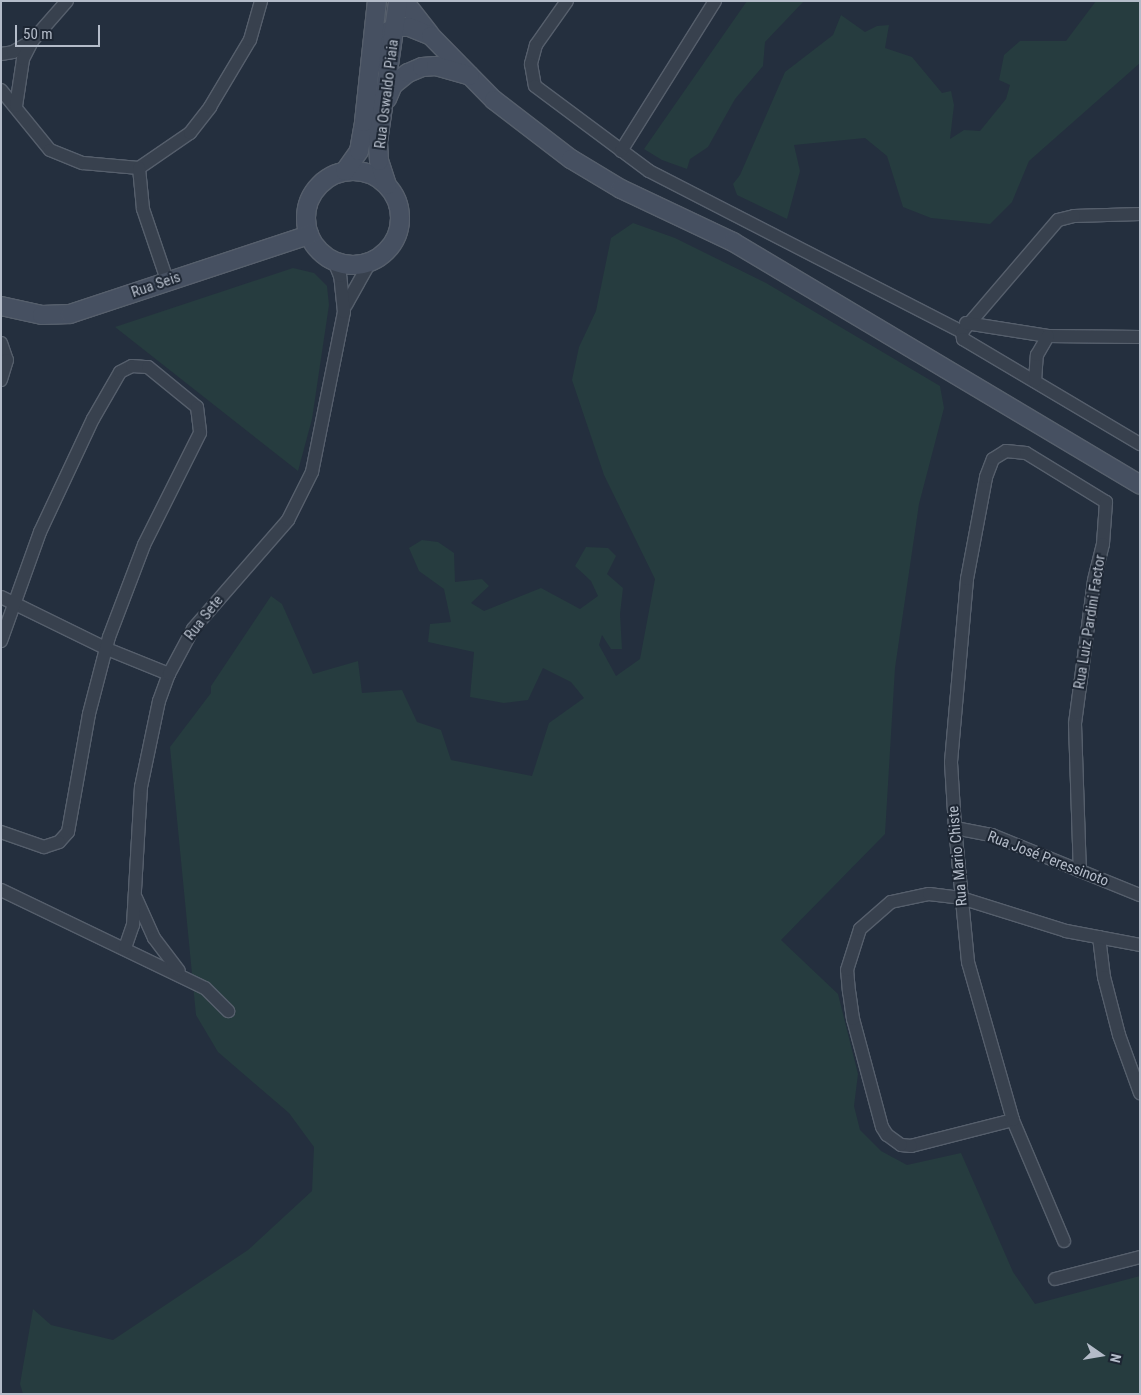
<!DOCTYPE html>
<meta charset="utf-8">
<style>
body{margin:0}
#map{position:relative;width:1141px;height:1395px;overflow:hidden;background:#242f3e;font-family:"Roboto Condensed",sans-serif}
div>[style]{position:absolute}
.green>*{inset:0;background:#263c3f}
.roads{filter:drop-shadow(1px 0 #565f6c) drop-shadow(-1px 0 #565f6c) drop-shadow(0 1px #565f6c) drop-shadow(0 -1px #565f6c)}
.street>*{height:12px;margin:-6px;padding:0 6px;transform-origin:6px;border-radius:6px;background:#38414e}
.secondary>*{height:18px;margin:-9px;padding:0 9px;transform-origin:9px;border-radius:9px;background:#465061}
.secondary>.ring{margin:-9px;padding:0;box-sizing:content-box;background:none;border:18px solid #465061;border-radius:50%}
span{translate:-50% -50%;white-space:nowrap;text-align:center;line-height:1.15;-webkit-text-stroke:4px #1d2633;paint-order:stroke}
.street-label{font-size:15px;color:#b4bcc9}
.frame{position:absolute;inset:0;border:2px solid #b4bcc9;pointer-events:none}
.north{position:absolute;left:1076px;top:1330px;width:50px;height:50px;-webkit-text-stroke:4px #1d2633;paint-order:stroke;rotate:103deg;font-size:14px;font-weight:700;line-height:20px;text-align:center;color:#b4bcc9}
.north::after{content:'';display:block;margin:auto;width:18px;height:22px;background:#b4bcc9;clip-path:polygon(50% 0,100% 100%,50% 72%,0 100%)}
.scale{position:absolute;left:15px;top:25px;width:85px;height:22px;box-sizing:border-box;border:2px solid #b4bcc9;border-top:0;padding-left:6px;font-size:15px;line-height:18px;white-space:nowrap;color:#b4bcc9;-webkit-text-stroke:4px #1d2633;paint-order:stroke}
</style>
<div id="map">
<div class="green">
<div style="clip-path:polygon(747px 1px,804px 1px,765px 42px,763px 66px,735px 99px,708px 147px,690px 159px,687px 169px,662px 160px,644px 149px)"></div>
<div style="clip-path:polygon(1096px 1px,1140px 1px,1140px 63px,1029px 161px,1012px 202px,990px 224px,931px 218px,903px 207px,887px 156px,865px 138px,794px 145px,800px 171px,787px 219px,737px 195px,733px 184px,740px 175px,785px 72px,833px 35px,841px 15px,865px 32px,877px 26px,889px 25px,885px 48px,912px 57px,942px 93px,951px 91px,954px 105px,950px 139px,964px 130px,980px 131px,1006px 99px,1010px 85px,999px 80px,1004px 55px,1020px 41px,1066px 41px)"></div>
<div style="clip-path:polygon(633px 223px,675px 238px,766px 283px,940px 386px,944px 408px,919px 504px,895px 668px,885px 834px,781px 940px,838px 994px,858px 1074px,854px 1106px,860px 1130px,881px 1151px,907px 1165px,961px 1153px,1013px 1272px,1035px 1304px,1140px 1276px,1140px 1394px,23px 1394px,20px 1384px,33px 1309px,51px 1325px,113px 1340px,248px 1250px,312px 1191px,314px 1147px,289px 1113px,218px 1052px,196px 1015px,170px 747px,211px 693px,211px 686px,271px 596px,282px 604px,313px 674px,358px 661px,362px 693px,402px 690px,417px 722px,441px 730px,451px 760px,532px 776px,549px 723px,584px 698px,571px 682px,543px 668px,528px 700px,504px 703px,470px 697px,474px 652px,428px 642px,430px 624px,451px 622px,444px 589px,419px 571px,409px 548px,422px 540px,438px 542px,454px 553px,455px 582px,482px 579px,489px 586px,471px 603px,484px 611px,541px 588px,580px 609px,598px 596px,591px 581px,575px 566px,586px 547px,608px 548px,616px 556px,607px 574px,623px 588px,620px 614px,622px 649px,611px 649px,602px 635px,599px 645px,616px 676px,640px 659px,655px 579px,604px 475px,572px 380px,579px 347px,596px 311px,611px 238px)"></div>
<div style="clip-path:polygon(293px 268px,314px 273px,327px 286px,329px 305px,312px 419px,298px 471px,115px 327px)"></div>
</div>
<div class="roads">
<div class="street">
<div style="left:567px;top:1px;width:54px;rotate:125.2deg"></div>
<div style="left:536px;top:45px;width:20px;rotate:105deg"></div>
<div style="left:531px;top:64px;width:22px;rotate:80deg"></div>
<div style="left:535px;top:86px;width:142px;rotate:36.7deg"></div>
<div style="left:649px;top:171px;width:352px;rotate:27.2deg"></div>
<div style="left:1px;top:54px;width:12px;rotate:-9deg"></div>
<div style="left:13px;top:52px;width:22px;rotate:-30deg"></div>
<div style="left:32px;top:41px;width:53px;rotate:-48.8deg"></div>
<div style="left:1px;top:90px;width:77px;rotate:50.8deg"></div>
<div style="left:50px;top:150px;width:35px;rotate:22deg"></div>
<div style="left:83px;top:163px;width:56px;rotate:5.1deg"></div>
<div style="left:139px;top:168px;width:62px;rotate:-34.5deg"></div>
<div style="left:190px;top:133px;width:33px;rotate:-52deg"></div>
<div style="left:210px;top:107px;width:78px;rotate:-59.2deg"></div>
<div style="left:250px;top:40px;width:41px;rotate:-74.2deg"></div>
<div style="left:16px;top:106px;width:48px;rotate:-81.5deg"></div>
<div style="left:23px;top:59px;width:20px;rotate:-63deg"></div>
<div style="left:621px;top:151px;width:177px;rotate:-57.9deg"></div>
<div style="left:139px;top:168px;width:41px;rotate:84.4deg"></div>
<div style="left:143px;top:209px;width:75px;rotate:71.3deg"></div>
<div style="left:1140px;top:214px;width:66px;rotate:178.3deg"></div>
<div style="left:1074px;top:216px;width:16px;rotate:166deg"></div>
<div style="left:1058px;top:220px;width:148px;rotate:130.6deg"></div>
<div style="left:962px;top:332px;width:7px;rotate:82deg"></div>
<div style="left:963px;top:339px;width:206px;rotate:30.7deg"></div>
<div style="left:346px;top:305px;width:49px;rotate:-60.8deg"></div>
<div style="left:966px;top:323px;width:83px;rotate:9deg"></div>
<div style="left:1048px;top:336px;width:92px;rotate:0.6deg"></div>
<div style="left:1px;top:343px;width:18px;rotate:71deg"></div>
<div style="left:7px;top:360px;width:21px;rotate:107deg"></div>
<div style="left:1035px;top:381px;width:26px;rotate:-86deg"></div>
<div style="left:1037px;top:355px;width:22px;rotate:-60deg"></div>
<div style="left:1px;top:597px;width:118px;rotate:26.1deg"></div>
<div style="left:107px;top:649px;width:67px;rotate:22deg"></div>
<div style="left:1px;top:641px;width:116px;rotate:-70.3deg"></div>
<div style="left:40px;top:532px;width:125px;rotate:-64.9deg"></div>
<div style="left:93px;top:419px;width:54px;rotate:-60.1deg"></div>
<div style="left:120px;top:372px;width:13px;rotate:-27deg"></div>
<div style="left:132px;top:366px;width:16px;rotate:4deg"></div>
<div style="left:148px;top:367px;width:63px;rotate:39.2deg"></div>
<div style="left:197px;top:407px;width:26px;rotate:83deg"></div>
<div style="left:200px;top:433px;width:125px;rotate:116.6deg"></div>
<div style="left:144px;top:545px;width:98px;rotate:110.8deg"></div>
<div style="left:109px;top:637px;width:80px;rotate:104.6deg"></div>
<div style="left:89px;top:714px;width:120px;rotate:100.1deg"></div>
<div style="left:68px;top:832px;width:13px;rotate:132deg"></div>
<div style="left:59px;top:842px;width:16px;rotate:162deg"></div>
<div style="left:44px;top:847px;width:46px;rotate:-160.8deg"></div>
<div style="left:955px;top:828px;width:38px;rotate:11deg"></div>
<div style="left:992px;top:835px;width:160px;rotate:22.1deg"></div>
<div style="left:1px;top:890px;width:226px;rotate:25.7deg"></div>
<div style="left:205px;top:988px;width:33px;rotate:45deg"></div>
<div style="left:136px;top:898px;width:44px;rotate:65.8deg"></div>
<div style="left:154px;top:938px;width:41px;rotate:52.9deg"></div>
<div style="left:1099px;top:937px;width:40px;rotate:82.9deg"></div>
<div style="left:1104px;top:977px;width:60px;rotate:75.5deg"></div>
<div style="left:1119px;top:1035px;width:62px;rotate:70.1deg"></div>
<div style="left:125px;top:948px;width:24px;rotate:-71deg"></div>
<div style="left:133px;top:925px;width:138px;rotate:-86.7deg"></div>
<div style="left:141px;top:787px;width:88px;rotate:-78.2deg"></div>
<div style="left:159px;top:701px;width:29px;rotate:-70deg"></div>
<div style="left:169px;top:674px;width:51px;rotate:-61.9deg"></div>
<div style="left:193px;top:629px;width:145px;rotate:-48.9deg"></div>
<div style="left:288px;top:520px;width:54px;rotate:-63.4deg"></div>
<div style="left:312px;top:472px;width:163px;rotate:-78.7deg"></div>
<div style="left:344px;top:312px;width:36px;rotate:-96deg"></div>
<div style="left:340px;top:276px;width:16px;rotate:-112deg"></div>
<div style="left:1013px;top:1120px;width:105px;rotate:165.7deg"></div>
<div style="left:911px;top:1146px;width:10px;rotate:-174deg"></div>
<div style="left:901px;top:1145px;width:17px;rotate:-144deg"></div>
<div style="left:887px;top:1135px;width:9px;rotate:-122deg"></div>
<div style="left:882px;top:1127px;width:112px;rotate:-105deg"></div>
<div style="left:853px;top:1019px;width:27px;rotate:-98deg"></div>
<div style="left:849px;top:992px;width:22px;rotate:-95deg"></div>
<div style="left:847px;top:970px;width:43px;rotate:-72.4deg"></div>
<div style="left:860px;top:929px;width:41px;rotate:-41.1deg"></div>
<div style="left:891px;top:902px;width:39px;rotate:-12deg"></div>
<div style="left:929px;top:894px;width:32px;rotate:7deg"></div>
<div style="left:961px;top:898px;width:110px;rotate:17.4deg"></div>
<div style="left:1066px;top:931px;width:75px;rotate:10.7deg"></div>
<div style="left:1064px;top:1241px;width:131px;rotate:-112.9deg"></div>
<div style="left:1013px;top:1120px;width:164px;rotate:-105.9deg"></div>
<div style="left:968px;top:962px;width:135px;rotate:-95.5deg"></div>
<div style="left:955px;top:828px;width:66px;rotate:-93.5deg"></div>
<div style="left:951px;top:762px;width:184px;rotate:-85deg"></div>
<div style="left:967px;top:579px;width:104px;rotate:-79.4deg"></div>
<div style="left:986px;top:477px;width:19px;rotate:-69deg"></div>
<div style="left:993px;top:459px;width:15px;rotate:-32deg"></div>
<div style="left:1006px;top:451px;width:20px;rotate:6deg"></div>
<div style="left:1026px;top:453px;width:94px;rotate:31.5deg"></div>
<div style="left:1106px;top:502px;width:42px;rotate:94.1deg"></div>
<div style="left:1103px;top:544px;width:38px;rotate:104deg"></div>
<div style="left:1094px;top:581px;width:144px;rotate:97.6deg"></div>
<div style="left:1075px;top:724px;width:147px;rotate:88.1deg"></div>
<div style="left:1055px;top:1279px;width:88px;rotate:-14.5deg"></div>
</div>
<div class="secondary">
<div style="left:404px;top:1px;width:41px;rotate:52deg"></div>
<div style="left:370px;top:69px;width:21px;rotate:-71deg"></div>
<div style="left:377px;top:49px;width:20px;rotate:-60deg"></div>
<div style="left:387px;top:32px;width:10px;rotate:-29deg"></div>
<div style="left:396px;top:27px;width:13px"></div>
<div style="left:409px;top:27px;width:24px;rotate:22deg"></div>
<div style="left:431px;top:36px;width:90px;rotate:45.5deg"></div>
<div style="left:494px;top:100px;width:97px;rotate:37.5deg"></div>
<div style="left:571px;top:159px;width:58px;rotate:31deg"></div>
<div style="left:621px;top:189px;width:124px;rotate:25.3deg"></div>
<div style="left:733px;top:242px;width:474px;rotate:30.8deg"></div>
<div style="left:387px;top:99px;width:15px;rotate:-67deg"></div>
<div style="left:393px;top:85px;width:19px;rotate:-39deg"></div>
<div style="left:408px;top:73px;width:15px;rotate:-23deg"></div>
<div style="left:422px;top:67px;width:14px;rotate:-4deg"></div>
<div style="left:436px;top:66px;width:35px;rotate:16deg"></div>
<div class="ring" style="left:306px;top:171px;width:76px;height:76px"></div>
<div style="left:345px;top:171px;width:24px;rotate:-55deg"></div>
<div style="left:359px;top:151px;width:29px;rotate:-80deg"></div>
<div style="left:364px;top:122px;width:122px;rotate:-83.9deg"></div>
<div style="left:387px;top:185px;width:25px;rotate:-108deg"></div>
<div style="left:379px;top:161px;width:19px;rotate:-93deg"></div>
<div style="left:378px;top:142px;width:142px;rotate:-81.9deg"></div>
<div style="left:1px;top:306px;width:42px;rotate:12.4deg"></div>
<div style="left:42px;top:315px;width:28px;rotate:-2deg"></div>
<div style="left:70px;top:314px;width:252px;rotate:-18.3deg"></div>
</div>
</div>
<div class="street-label">
<span style="left:387px;top:94px;rotate:-83deg">Rua Oswaldo Piaia</span>
<span style="left:156px;top:285px;rotate:-19deg">Rua Seis</span>
<span style="left:204px;top:618px;rotate:-52deg">Rua Sete</span>
<span style="left:1090px;top:622px;rotate:-81deg">Rua Luiz Pardini Factor</span>
<span style="left:958px;top:856px;rotate:-95deg">Rua Mario Chiste</span>
<span style="left:1048px;top:859px;rotate:21deg">Rua José Peressinoto</span>
</div>
<div class="frame"></div>
<div class="north">N</div>
<div class="scale">50 m</div>
</div>
